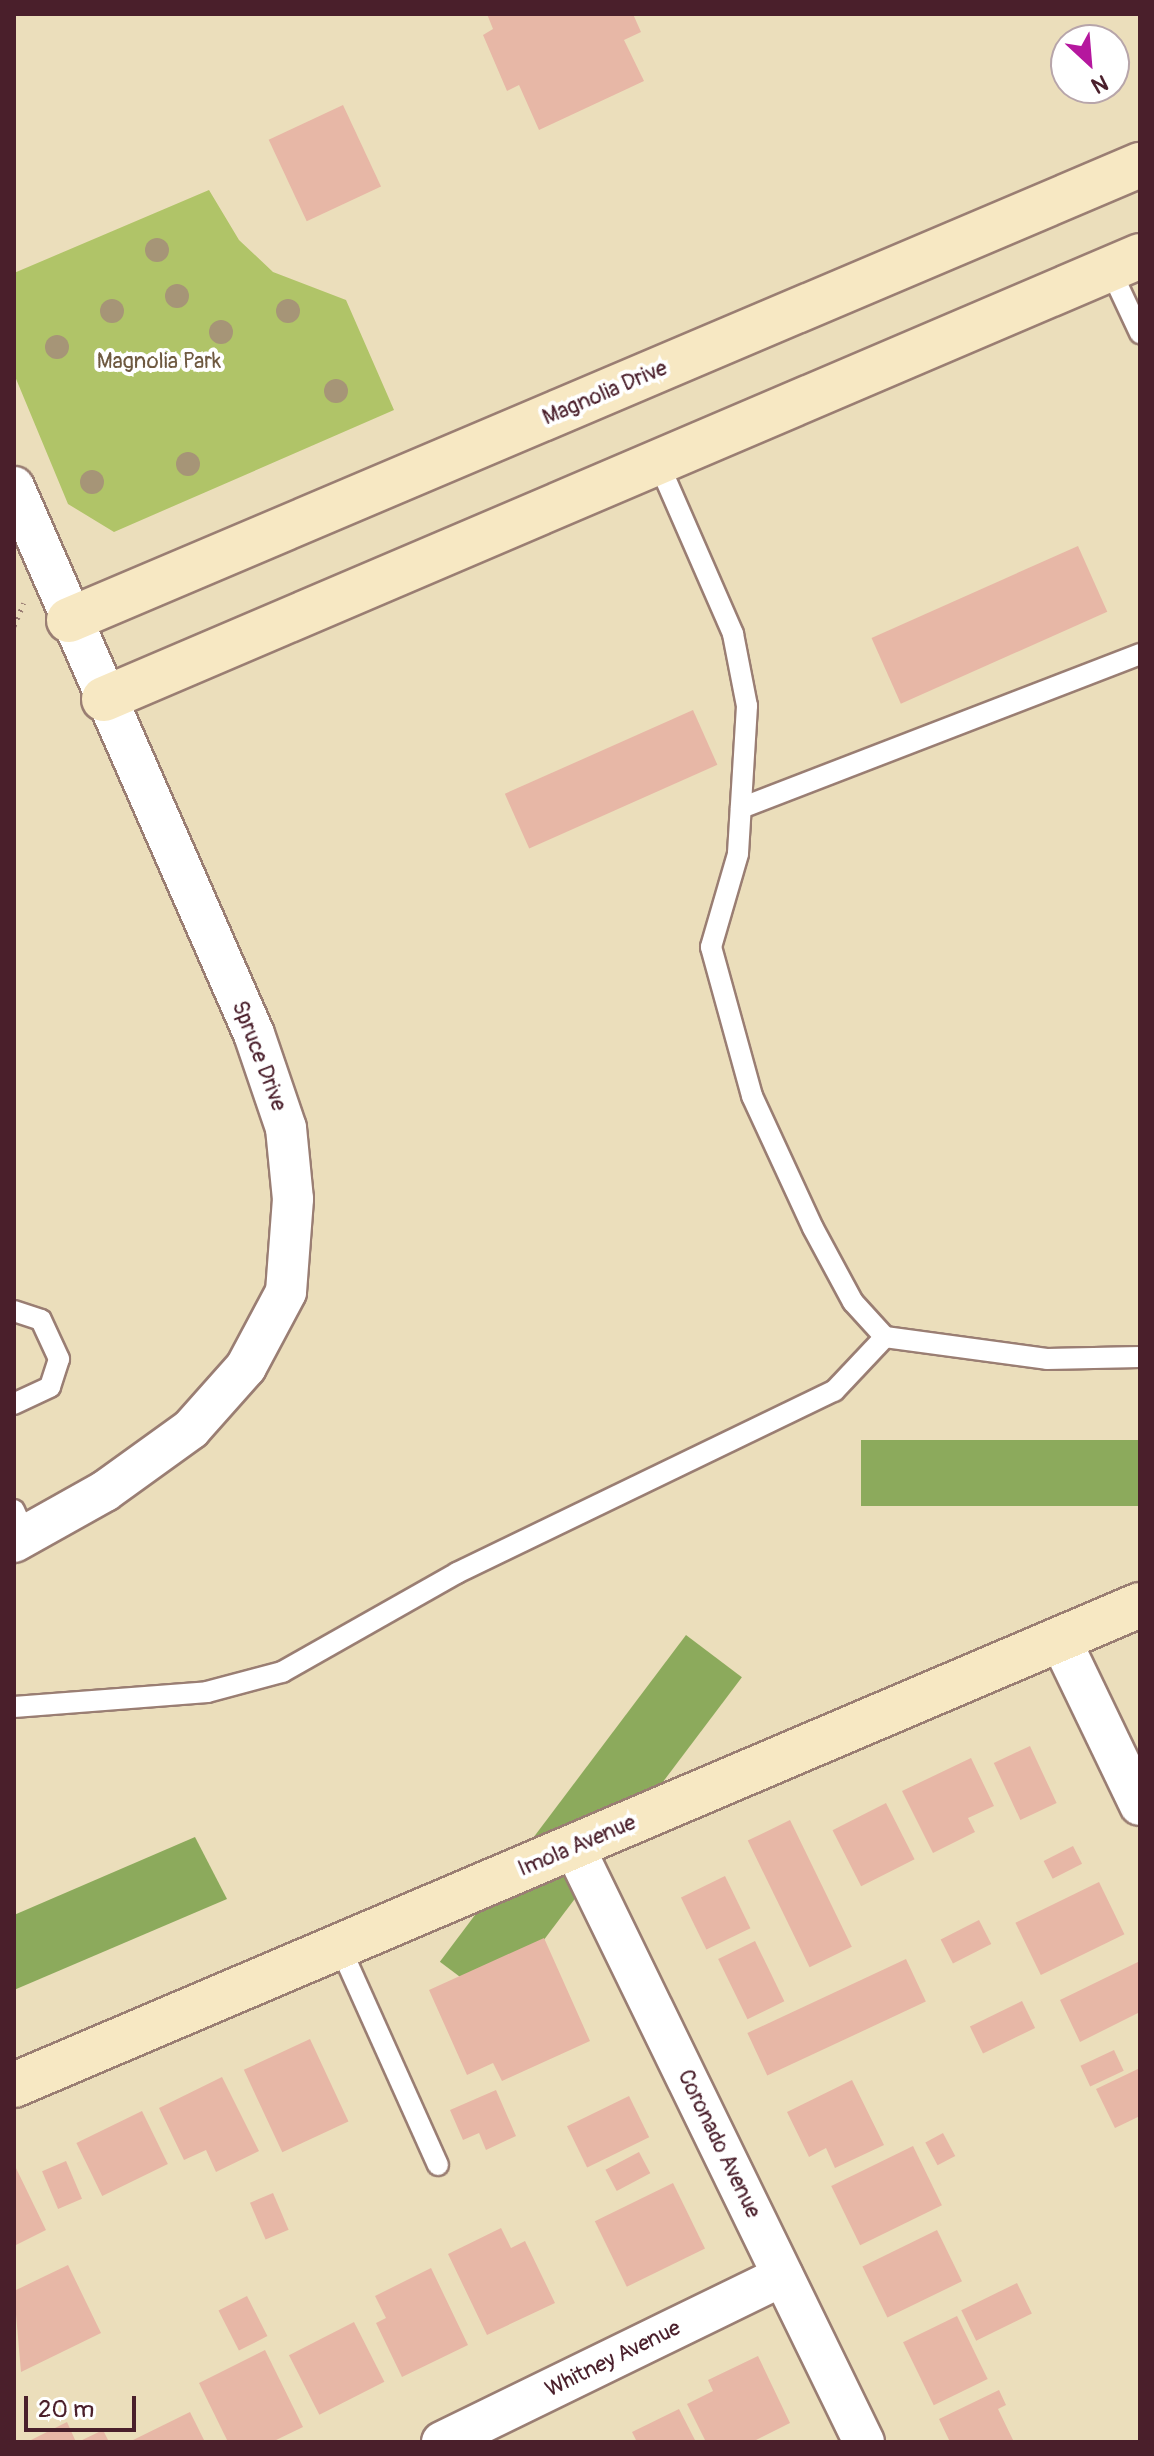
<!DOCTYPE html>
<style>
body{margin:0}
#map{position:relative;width:1154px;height:2456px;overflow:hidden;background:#ebdebb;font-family:Pangolin,sans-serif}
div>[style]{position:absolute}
.green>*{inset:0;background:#b0c468}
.forest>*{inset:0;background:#8caa5c;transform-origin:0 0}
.building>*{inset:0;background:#e7b7a6;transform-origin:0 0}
.path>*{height:5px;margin-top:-2.5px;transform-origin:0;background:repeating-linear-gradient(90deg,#9a7e73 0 2px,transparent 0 8px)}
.roads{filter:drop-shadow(2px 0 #9a7e73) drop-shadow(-2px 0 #9a7e73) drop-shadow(0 2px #9a7e73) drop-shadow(0 -2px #9a7e73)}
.lane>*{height:20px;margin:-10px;padding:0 10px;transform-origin:10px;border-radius:10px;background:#fff}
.street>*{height:40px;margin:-20px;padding:0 20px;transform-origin:20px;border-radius:20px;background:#fff}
.secondary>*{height:44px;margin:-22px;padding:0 22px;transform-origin:22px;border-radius:22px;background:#f7e8c3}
.trees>*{width:24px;height:24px;margin:-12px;border-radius:50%;background:#a69577}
span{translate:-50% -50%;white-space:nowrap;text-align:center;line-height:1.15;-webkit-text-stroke:8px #fff;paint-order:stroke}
.park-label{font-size:22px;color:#6e5940}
.street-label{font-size:22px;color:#4a1f2b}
.frame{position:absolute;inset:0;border:16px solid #4a1f2b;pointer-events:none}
.north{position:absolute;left:1050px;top:24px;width:80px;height:80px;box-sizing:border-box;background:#fff;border:2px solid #b7a5aa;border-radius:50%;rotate:154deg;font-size:22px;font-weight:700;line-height:32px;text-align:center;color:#4a1f2b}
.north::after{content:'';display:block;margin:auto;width:28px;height:36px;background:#b5179e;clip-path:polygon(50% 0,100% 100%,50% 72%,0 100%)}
.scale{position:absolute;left:24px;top:2396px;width:112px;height:36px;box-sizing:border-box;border:4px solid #4a1f2b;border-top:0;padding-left:10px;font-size:24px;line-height:28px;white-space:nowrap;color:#4a1f2b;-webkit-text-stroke:6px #fff;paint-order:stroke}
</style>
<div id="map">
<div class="green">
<div style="clip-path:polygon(209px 190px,239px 240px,273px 272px,346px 300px,394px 410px,114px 532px,68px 504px,14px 374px,14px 273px)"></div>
</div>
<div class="forest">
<div style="left:1140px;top:1440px;width:66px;height:279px;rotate:90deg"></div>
<div style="left:686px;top:1635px;width:70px;height:409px;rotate:37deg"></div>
<div style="clip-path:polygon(195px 1837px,227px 1899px,14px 1990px,14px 1915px)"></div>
</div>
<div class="building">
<div style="clip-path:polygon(487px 14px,633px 14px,641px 32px,624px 40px,644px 81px,539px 130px,519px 85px,507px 91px,483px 35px,493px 29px)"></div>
<div style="left:343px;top:105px;width:90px;height:82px;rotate:65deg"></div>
<div style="left:1078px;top:546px;width:72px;height:226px;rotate:66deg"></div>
<div style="left:693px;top:710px;width:60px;height:206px;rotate:66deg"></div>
<div style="left:1030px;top:1746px;width:63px;height:40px;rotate:65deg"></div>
<div style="clip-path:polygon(971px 1758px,994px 1806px,968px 1818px,975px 1832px,933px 1853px,902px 1791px)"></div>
<div style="left:886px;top:1803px;width:63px;height:60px;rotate:63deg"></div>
<div style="left:790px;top:1820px;width:141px;height:47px;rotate:64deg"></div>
<div style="left:1073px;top:1846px;width:20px;height:33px;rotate:63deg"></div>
<div style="left:725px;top:1876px;width:58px;height:49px;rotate:64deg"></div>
<div style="left:1099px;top:1882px;width:58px;height:93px;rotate:64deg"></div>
<div style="left:979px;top:1920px;width:27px;height:43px;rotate:63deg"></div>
<div style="clip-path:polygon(544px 1938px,590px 2041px,502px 2081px,493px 2063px,467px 2075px,429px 1990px)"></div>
<div style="left:755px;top:1941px;width:67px;height:41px;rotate:64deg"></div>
<div style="left:906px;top:1959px;width:47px;height:175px;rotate:65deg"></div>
<div style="clip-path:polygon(1140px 1961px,1140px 2012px,1080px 2042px,1060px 2000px)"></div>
<div style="left:1022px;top:2001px;width:30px;height:58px;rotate:64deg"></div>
<div style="left:310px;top:2039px;width:91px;height:73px;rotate:65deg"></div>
<div style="left:1114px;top:2050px;width:23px;height:37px;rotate:65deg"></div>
<div style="clip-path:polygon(1140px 2068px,1140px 2116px,1115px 2128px,1096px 2089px)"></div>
<div style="clip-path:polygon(222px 2077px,259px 2151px,216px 2172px,206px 2150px,184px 2160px,159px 2108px)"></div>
<div style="clip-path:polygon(852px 2080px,884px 2145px,835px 2168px,826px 2148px,809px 2157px,787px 2112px)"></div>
<div style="clip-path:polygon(496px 2090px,516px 2136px,486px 2150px,479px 2133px,463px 2140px,450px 2110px)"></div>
<div style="left:629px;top:2096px;width:46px;height:69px;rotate:64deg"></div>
<div style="left:142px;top:2111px;width:59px;height:73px;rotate:64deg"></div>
<div style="left:943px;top:2133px;width:26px;height:20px;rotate:62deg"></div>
<div style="left:913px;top:2146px;width:66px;height:91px;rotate:64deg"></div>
<div style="left:639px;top:2152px;width:24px;height:38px;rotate:62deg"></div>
<div style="left:66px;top:2161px;width:41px;height:26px;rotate:67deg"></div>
<div style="clip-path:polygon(14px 2164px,46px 2230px,14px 2246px)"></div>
<div style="left:673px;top:2183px;width:73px;height:87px;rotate:64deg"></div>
<div style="left:273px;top:2193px;width:40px;height:25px;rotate:67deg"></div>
<div style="clip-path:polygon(501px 2228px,511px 2248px,525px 2241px,555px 2303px,487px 2335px,448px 2254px)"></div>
<div style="left:937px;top:2230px;width:57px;height:83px;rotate:64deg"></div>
<div style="clip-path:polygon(68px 2265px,101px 2333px,21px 2372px,14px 2291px)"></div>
<div style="clip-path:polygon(431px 2268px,468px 2345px,402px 2377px,376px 2323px,386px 2318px,375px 2296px)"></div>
<div style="left:1017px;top:2283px;width:34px;height:62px;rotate:64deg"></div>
<div style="left:247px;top:2296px;width:45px;height:32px;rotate:63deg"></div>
<div style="left:957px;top:2316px;width:70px;height:60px;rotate:64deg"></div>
<div style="left:354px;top:2322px;width:67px;height:73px;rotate:63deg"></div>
<div style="clip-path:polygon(265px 2350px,303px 2427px,272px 2442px,228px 2442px,199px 2383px)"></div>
<div style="clip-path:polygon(758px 2356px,790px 2423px,752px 2442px,706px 2442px,687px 2404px,713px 2391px,708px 2380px)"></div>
<div style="clip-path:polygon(999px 2390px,1006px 2405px,998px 2409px,1014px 2442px,950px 2442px,939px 2419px)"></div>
<div style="clip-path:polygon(679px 2409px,696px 2442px,637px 2442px,632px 2432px)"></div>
<div style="clip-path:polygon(190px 2412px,205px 2442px,129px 2442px)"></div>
<div style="clip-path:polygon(67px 2422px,76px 2442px,27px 2442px)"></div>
<div style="clip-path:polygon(103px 2430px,109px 2442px,78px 2442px)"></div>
</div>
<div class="path">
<div style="left:14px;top:626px;width:25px;rotate:-67deg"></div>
</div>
<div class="roads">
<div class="lane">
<div style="left:1110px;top:269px;width:71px;rotate:64.9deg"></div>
<div style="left:658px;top:462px;width:188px;rotate:66.4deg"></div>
<div style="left:733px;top:634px;width:73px;rotate:79deg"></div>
<div style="left:747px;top:706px;width:148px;rotate:93.5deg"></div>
<div style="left:738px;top:854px;width:97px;rotate:106.2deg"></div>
<div style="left:711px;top:947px;width:155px;rotate:74.6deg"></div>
<div style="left:752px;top:1096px;width:145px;rotate:65.2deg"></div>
<div style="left:813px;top:1228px;width:84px;rotate:61.6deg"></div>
<div style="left:853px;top:1302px;width:47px;rotate:47.6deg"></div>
<div style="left:885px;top:1337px;width:163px;rotate:7.7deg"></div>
<div style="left:1047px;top:1359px;width:93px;rotate:-1.2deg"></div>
<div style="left:741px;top:808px;width:428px;rotate:-21.1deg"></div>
<div style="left:14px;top:1311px;width:28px;rotate:18deg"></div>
<div style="left:41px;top:1320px;width:43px;rotate:65.2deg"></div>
<div style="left:59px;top:1359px;width:29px;rotate:108deg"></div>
<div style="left:50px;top:1387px;width:40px;rotate:155deg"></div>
<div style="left:14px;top:1510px;width:30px;rotate:66deg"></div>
<div style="left:14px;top:1707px;width:194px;rotate:-4.4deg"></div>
<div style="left:207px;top:1692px;width:78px;rotate:-14.9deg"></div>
<div style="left:282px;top:1672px;width:201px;rotate:-29.5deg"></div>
<div style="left:457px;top:1573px;width:419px;rotate:-25.8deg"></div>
<div style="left:834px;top:1391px;width:74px;rotate:-46.6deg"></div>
<div style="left:340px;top:1947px;width:239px;rotate:65.8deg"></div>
</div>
<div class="street">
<div style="left:14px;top:487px;width:597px;rotate:66.31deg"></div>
<div style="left:254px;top:1034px;width:99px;rotate:71.2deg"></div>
<div style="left:286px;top:1128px;width:71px;rotate:84.4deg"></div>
<div style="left:293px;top:1199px;width:93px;rotate:94.3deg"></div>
<div style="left:286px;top:1292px;width:85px;rotate:118.1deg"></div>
<div style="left:246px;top:1367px;width:83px;rotate:131.6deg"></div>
<div style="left:191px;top:1429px;width:106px;rotate:144.2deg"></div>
<div style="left:105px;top:1491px;width:104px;rotate:150.7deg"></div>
<div style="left:1060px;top:1639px;width:184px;rotate:64.3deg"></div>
<div style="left:574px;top:1847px;width:662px;rotate:64.02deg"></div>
<div style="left:442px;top:2442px;width:379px;rotate:-26deg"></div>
</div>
<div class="secondary">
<div style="left:69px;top:620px;width:1164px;rotate:-23.02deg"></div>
<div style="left:104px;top:699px;width:1127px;rotate:-23.15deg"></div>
<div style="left:14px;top:2085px;width:1224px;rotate:-23.09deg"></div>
</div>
</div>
<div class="trees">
<div style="left:157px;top:250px"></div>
<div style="left:177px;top:296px"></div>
<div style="left:112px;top:311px"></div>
<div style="left:288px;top:311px"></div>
<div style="left:221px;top:332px"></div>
<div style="left:57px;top:347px"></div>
<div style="left:336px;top:391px"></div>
<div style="left:188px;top:464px"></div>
<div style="left:92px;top:482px"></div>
</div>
<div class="park-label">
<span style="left:159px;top:362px">Magnolia Park</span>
</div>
<div class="street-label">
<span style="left:605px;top:393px;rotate:-23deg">Magnolia Drive</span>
<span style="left:259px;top:1056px;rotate:69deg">Spruce Drive</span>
<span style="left:577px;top:1846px;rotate:-23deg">Imola Avenue</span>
<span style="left:719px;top:2144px;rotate:64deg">Coronado Avenue</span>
<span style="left:613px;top:2359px;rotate:-26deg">Whitney Avenue</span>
</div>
<div class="frame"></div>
<div class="north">N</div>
<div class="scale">20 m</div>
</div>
